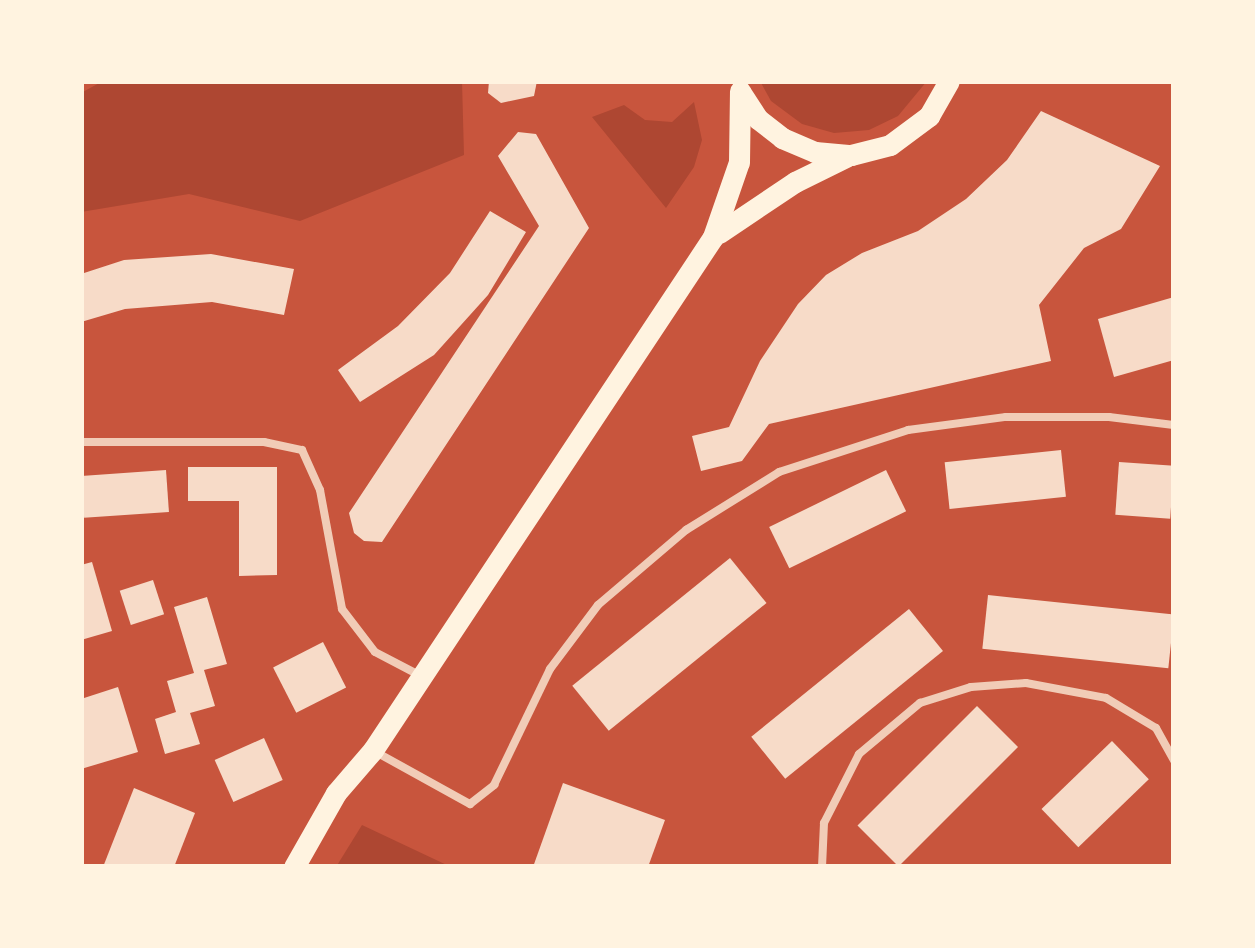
<!DOCTYPE html>
<style>
body{margin:0}
#map{position:relative;width:1255px;height:948px;overflow:hidden;background:#c8553d;font-family:"IBM Plex Sans",sans-serif}
div>[style]{position:absolute}
.green>*{inset:0;background:#ae4732}
.building>*{inset:0;background:#f7dbc8;transform-origin:0 0}
.service>*{height:8px;margin:-4px;padding:0 4px;transform-origin:4px;border-radius:4px;background:#f1ccb7}
.secondary>*{height:21px;margin:-10.5px;padding:0 10.5px;transform-origin:10.5px;border-radius:10.5px;background:#fff3e0}
span{translate:-50% -50%;white-space:nowrap;text-align:center;line-height:1.15;-webkit-text-stroke:9px #fff3e0;paint-order:stroke}
.frame{position:absolute;inset:0;border:84px solid #fff3e0;pointer-events:none}
</style>
<div id="map">
<div class="green">
<div style="clip-path:polygon(103px 81px,462px 81px,464px 155px,300px 221px,189px 194px,81px 212px,81px 93px)"></div>
<div style="clip-path:polygon(760px 81px,927px 81px,898px 116px,869px 130px,834px 133px,802px 124px,771px 101px)"></div>
<div style="clip-path:polygon(694px 102px,702px 140px,694px 167px,666px 208px,592px 117px,624px 105px,645px 120px,672px 122px)"></div>
<div style="clip-path:polygon(362px 825px,451px 867px,336px 867px)"></div>
</div>
<div class="building">
<div style="clip-path:polygon(489px 81px,537px 81px,534px 96px,501px 103px,488px 93px)"></div>
<div style="clip-path:polygon(1041px 111px,1160px 166px,1121px 229px,1084px 248px,1039px 305px,1051px 361px,769px 424px,742px 461px,701px 471px,692px 436px,729px 427px,760px 361px,798px 304px,826px 275px,862px 253px,918px 231px,966px 199px,1007px 160px)"></div>
<div style="clip-path:polygon(518px 132px,536px 134px,589px 228px,382px 542px,364px 541px,354px 533px,349px 513px,539px 226px,498px 156px)"></div>
<div style="clip-path:polygon(490px 211px,526px 232px,488px 295px,434px 355px,360px 402px,338px 370px,398px 326px,450px 273px)"></div>
<div style="clip-path:polygon(211px 254px,294px 269px,284px 315px,212px 302px,125px 309px,81px 322px,81px 274px,124px 260px)"></div>
<div style="clip-path:polygon(1174px 297px,1174px 360px,1114px 377px,1098px 319px)"></div>
<div style="left:1061px;top:450px;width:47px;height:117px;rotate:84deg"></div>
<div style="left:1119px;top:462px;width:55px;height:53px;rotate:4deg"></div>
<div style="clip-path:polygon(188px 467px,277px 467px,277px 575px,239px 576px,239px 501px,188px 501px)"></div>
<div style="left:166px;top:470px;width:42px;height:85px;rotate:86deg"></div>
<div style="left:886px;top:470px;width:46px;height:130px;rotate:64deg"></div>
<div style="left:730px;top:558px;width:58px;height:203px;rotate:51deg"></div>
<div style="clip-path:polygon(92px 562px,112px 631px,81px 640px,81px 565px)"></div>
<div style="left:153px;top:580px;width:36px;height:35px;rotate:72deg"></div>
<div style="left:988px;top:595px;width:187px;height:54px;rotate:6deg"></div>
<div style="clip-path:polygon(207px 597px,227px 664px,204px 670px,215px 706px,190px 713px,200px 744px,165px 754px,155px 719px,176px 712px,167px 681px,194px 673px,174px 607px)"></div>
<div style="left:909px;top:609px;width:54px;height:203px;rotate:51deg"></div>
<div style="left:323px;top:642px;width:51px;height:56px;rotate:63deg"></div>
<div style="clip-path:polygon(118px 687px,138px 752px,81px 769px,81px 699px)"></div>
<div style="left:977px;top:706px;width:58px;height:169px;rotate:45deg"></div>
<div style="left:264px;top:738px;width:46px;height:54px;rotate:66deg"></div>
<div style="left:1112px;top:741px;width:53px;height:98px;rotate:46deg"></div>
<div style="clip-path:polygon(563px 783px,665px 820px,648px 867px,533px 867px)"></div>
<div style="clip-path:polygon(134px 788px,195px 813px,174px 867px,103px 867px)"></div>
</div>
<div class="service">
<div style="left:81px;top:442px;width:183px"></div>
<div style="left:264px;top:442px;width:39px;rotate:12deg"></div>
<div style="left:302px;top:450px;width:44px;rotate:65.8deg"></div>
<div style="left:320px;top:490px;width:121px;rotate:79.5deg"></div>
<div style="left:342px;top:609px;width:54px;rotate:52.5deg"></div>
<div style="left:375px;top:652px;width:50px;rotate:27.6deg"></div>
<div style="left:374px;top:751px;width:110px;rotate:28.9deg"></div>
<div style="left:470px;top:804px;width:31px;rotate:-38deg"></div>
<div style="left:494px;top:785px;width:129px;rotate:-64.2deg"></div>
<div style="left:550px;top:669px;width:80px;rotate:-53.1deg"></div>
<div style="left:598px;top:605px;width:116px;rotate:-40.4deg"></div>
<div style="left:686px;top:530px;width:110px;rotate:-31.9deg"></div>
<div style="left:779px;top:472px;width:136px;rotate:-18deg"></div>
<div style="left:908px;top:430px;width:99px;rotate:-7.6deg"></div>
<div style="left:1006px;top:417px;width:103px"></div>
<div style="left:1109px;top:417px;width:65px;rotate:7deg"></div>
<div style="left:822px;top:867px;width:44px;rotate:-87.4deg"></div>
<div style="left:824px;top:823px;width:77px;rotate:-63.1deg"></div>
<div style="left:859px;top:754px;width:80px;rotate:-39.9deg"></div>
<div style="left:920px;top:703px;width:53px;rotate:-17.4deg"></div>
<div style="left:971px;top:687px;width:55px;rotate:-4.2deg"></div>
<div style="left:1026px;top:683px;width:81px;rotate:10.6deg"></div>
<div style="left:1106px;top:698px;width:58px;rotate:31deg"></div>
<div style="left:1156px;top:728px;width:37px;rotate:61deg"></div>
</div>
<div class="secondary">
<div style="left:741px;top:93px;width:31px;rotate:57deg"></div>
<div style="left:758px;top:119px;width:31px;rotate:38deg"></div>
<div style="left:782px;top:138px;width:36px;rotate:23deg"></div>
<div style="left:815px;top:152px;width:36px;rotate:5deg"></div>
<div style="left:851px;top:155px;width:40px;rotate:-14.4deg"></div>
<div style="left:890px;top:145px;width:49px;rotate:-36.6deg"></div>
<div style="left:929px;top:116px;width:40px;rotate:-60.3deg"></div>
<div style="left:719px;top:233px;width:92px;rotate:-33.9deg"></div>
<div style="left:795px;top:182px;width:57px;rotate:-26.1deg"></div>
<div style="left:294px;top:867px;width:85px;rotate:-60.4deg"></div>
<div style="left:336px;top:793px;width:57px;rotate:-49.3deg"></div>
<div style="left:373px;top:750px;width:615px;rotate:-56.46deg"></div>
<div style="left:713px;top:237px;width:79px;rotate:-70.9deg"></div>
<div style="left:739px;top:162px;width:71px;rotate:-89.2deg"></div>
</div>
<div class="frame"></div>
</div>
